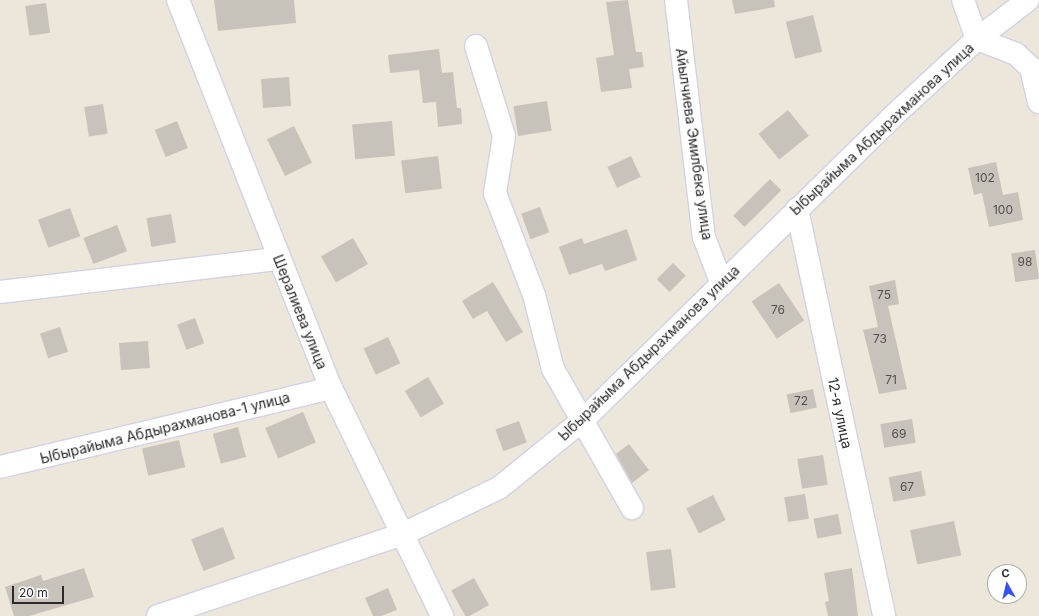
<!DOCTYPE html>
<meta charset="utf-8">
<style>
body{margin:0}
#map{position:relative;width:1039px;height:616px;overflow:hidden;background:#ede6da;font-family:Inter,sans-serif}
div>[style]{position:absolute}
.building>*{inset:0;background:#c8c3ba;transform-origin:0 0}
.roads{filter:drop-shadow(1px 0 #d0d2e4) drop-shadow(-1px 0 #d0d2e4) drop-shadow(0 1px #d0d2e4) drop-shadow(0 -1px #d0d2e4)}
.minor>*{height:22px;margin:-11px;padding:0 11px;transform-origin:11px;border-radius:11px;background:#fff}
span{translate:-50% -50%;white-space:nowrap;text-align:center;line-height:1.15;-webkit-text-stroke:4px #fff;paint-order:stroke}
.number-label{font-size:12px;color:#52504e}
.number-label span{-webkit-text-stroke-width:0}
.street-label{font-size:14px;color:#2a2a2a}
.north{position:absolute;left:987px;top:564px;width:40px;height:40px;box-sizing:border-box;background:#fff;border:1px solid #aaa;border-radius:50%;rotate:352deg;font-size:11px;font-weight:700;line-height:16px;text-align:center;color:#2a2a2a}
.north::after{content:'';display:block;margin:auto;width:14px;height:18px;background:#364fff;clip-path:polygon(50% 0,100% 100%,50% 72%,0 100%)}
.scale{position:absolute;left:12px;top:586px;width:52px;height:18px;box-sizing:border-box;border:2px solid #2a2a2a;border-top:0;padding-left:5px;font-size:12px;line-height:14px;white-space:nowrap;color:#2a2a2a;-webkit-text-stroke:3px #fff;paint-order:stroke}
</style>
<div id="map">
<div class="building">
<div style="clip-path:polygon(214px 0,294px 0,296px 23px,218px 31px)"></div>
<div style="clip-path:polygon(628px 0,636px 52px,642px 52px,644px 67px,629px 69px,632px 88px,601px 92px,596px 58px,614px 55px,606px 2px)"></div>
<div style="clip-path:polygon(732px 0,774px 0,775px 7px,735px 14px)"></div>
<div style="left:46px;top:3px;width:30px;height:21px;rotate:82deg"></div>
<div style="left:813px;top:15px;width:38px;height:28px;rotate:76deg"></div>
<div style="clip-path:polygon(439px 49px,442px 73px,453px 72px,457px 108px,461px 108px,462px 124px,438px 127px,436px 102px,423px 103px,419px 70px,390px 73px,388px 55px)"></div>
<div style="left:289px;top:77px;width:29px;height:28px;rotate:86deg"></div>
<div style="left:547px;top:101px;width:30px;height:34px;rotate:81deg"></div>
<div style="left:103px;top:104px;width:30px;height:19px;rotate:81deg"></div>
<div style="left:788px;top:110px;width:33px;height:38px;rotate:51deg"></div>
<div style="left:177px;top:121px;width:29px;height:24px;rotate:68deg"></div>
<div style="left:392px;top:121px;width:35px;height:40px;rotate:85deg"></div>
<div style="left:294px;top:126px;width:41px;height:30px;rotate:64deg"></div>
<div style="left:438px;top:156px;width:33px;height:37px;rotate:83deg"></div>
<div style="left:631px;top:156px;width:23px;height:26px;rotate:65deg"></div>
<div style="clip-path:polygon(996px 162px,1003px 195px,1018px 192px,1023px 220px,989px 227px,982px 193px,974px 195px,968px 168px)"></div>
<div style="left:770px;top:179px;width:16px;height:52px;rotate:45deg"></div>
<div style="left:540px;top:207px;width:27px;height:20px;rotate:70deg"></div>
<div style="left:70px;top:208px;width:30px;height:34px;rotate:70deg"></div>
<div style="left:171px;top:214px;width:29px;height:25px;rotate:80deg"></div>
<div style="left:117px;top:225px;width:28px;height:36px;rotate:69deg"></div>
<div style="clip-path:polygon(627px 229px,637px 260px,605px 271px,602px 264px,569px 275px,559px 247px,582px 238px,584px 244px)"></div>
<div style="left:353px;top:238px;width:30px;height:37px;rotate:60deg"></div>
<div style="left:1035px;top:250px;width:29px;height:24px;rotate:82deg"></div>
<div style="left:673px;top:263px;width:18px;height:23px;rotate:45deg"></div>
<div style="clip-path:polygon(895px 280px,899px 304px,888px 306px,907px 389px,879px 394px,863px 330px,878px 327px,869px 286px)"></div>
<div style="clip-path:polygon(493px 282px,523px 332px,506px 342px,487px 311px,473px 319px,462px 301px)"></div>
<div style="left:779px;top:283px;width:45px;height:33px;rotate:56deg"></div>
<div style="left:195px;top:318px;width:27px;height:19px;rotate:70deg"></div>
<div style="left:60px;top:327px;width:26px;height:21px;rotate:72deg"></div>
<div style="left:388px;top:337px;width:29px;height:27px;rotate:65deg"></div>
<div style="left:148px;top:341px;width:27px;height:29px;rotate:86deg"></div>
<div style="left:428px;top:377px;width:31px;height:27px;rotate:59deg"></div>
<div style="left:813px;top:389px;width:19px;height:27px;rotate:78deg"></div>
<div style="left:303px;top:412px;width:33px;height:41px;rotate:67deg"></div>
<div style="left:912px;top:419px;width:24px;height:32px;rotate:81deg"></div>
<div style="left:519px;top:421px;width:23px;height:25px;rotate:70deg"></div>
<div style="left:238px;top:427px;width:31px;height:26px;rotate:75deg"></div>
<div style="left:179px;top:440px;width:28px;height:38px;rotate:77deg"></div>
<div style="clip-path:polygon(629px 444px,649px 470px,632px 483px,616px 454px)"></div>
<div style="left:823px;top:455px;width:30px;height:26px;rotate:81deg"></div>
<div style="left:921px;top:471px;width:25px;height:33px;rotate:79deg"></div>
<div style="left:805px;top:494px;width:25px;height:21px;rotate:81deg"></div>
<div style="left:713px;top:495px;width:28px;height:30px;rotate:63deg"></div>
<div style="left:838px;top:514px;width:20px;height:25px;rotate:79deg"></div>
<div style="left:954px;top:521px;width:35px;height:45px;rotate:78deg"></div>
<div style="left:223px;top:527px;width:34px;height:34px;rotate:69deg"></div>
<div style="left:671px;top:549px;width:39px;height:25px;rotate:83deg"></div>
<div style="clip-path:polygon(84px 568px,94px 597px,29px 616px,14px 616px,5px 587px,41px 575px,43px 581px)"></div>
<div style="clip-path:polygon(852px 568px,858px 616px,828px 616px,825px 602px,829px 601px,824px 573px)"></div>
<div style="left:474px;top:578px;width:31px;height:26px;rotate:61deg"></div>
<div style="clip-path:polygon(388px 588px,397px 610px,381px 616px,373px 616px,365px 598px)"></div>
</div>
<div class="roads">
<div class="minor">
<div style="left:178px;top:0;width:417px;rotate:68.5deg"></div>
<div style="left:331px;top:388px;width:254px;rotate:64deg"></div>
<div style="left:676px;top:0;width:239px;rotate:83.3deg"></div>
<div style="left:704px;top:237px;width:51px;rotate:69.4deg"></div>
<div style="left:963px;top:0;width:41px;rotate:70.3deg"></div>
<div style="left:977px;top:39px;width:42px;rotate:21deg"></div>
<div style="left:1016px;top:54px;width:21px;rotate:43deg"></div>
<div style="left:1031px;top:68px;width:35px;rotate:77deg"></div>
<div style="left:476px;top:46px;width:94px;rotate:72.7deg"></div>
<div style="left:504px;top:136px;width:58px;rotate:99deg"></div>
<div style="left:495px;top:193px;width:109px;rotate:69.1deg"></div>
<div style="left:534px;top:295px;width:76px;rotate:75.6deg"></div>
<div style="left:553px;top:369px;width:160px;rotate:60.4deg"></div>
<div style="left:797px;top:209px;width:416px;rotate:77.9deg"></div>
<div style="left:0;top:292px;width:280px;rotate:-6.8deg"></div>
<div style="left:0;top:467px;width:340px;rotate:-13.4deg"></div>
<div style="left:158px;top:616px;width:258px;rotate:-18.5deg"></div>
<div style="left:403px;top:534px;width:106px;rotate:-25.6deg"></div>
<div style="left:499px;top:488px;width:108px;rotate:-39deg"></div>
<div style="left:583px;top:420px;width:431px;rotate:-44.4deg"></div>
<div style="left:891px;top:118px;width:117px;rotate:-42.6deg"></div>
<div style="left:977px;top:39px;width:64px;rotate:-37.4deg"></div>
</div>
</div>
<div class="number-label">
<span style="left:985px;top:178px">102</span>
<span style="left:1003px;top:210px">100</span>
<span style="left:1025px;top:262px">98</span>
<span style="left:884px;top:295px">75</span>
<span style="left:778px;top:310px">76</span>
<span style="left:880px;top:339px">73</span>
<span style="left:891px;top:380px">71</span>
<span style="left:801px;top:401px">72</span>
<span style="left:899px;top:434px">69</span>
<span style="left:907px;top:487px">67</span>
</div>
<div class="street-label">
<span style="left:882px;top:129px;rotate:-43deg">Ыбырайыма Абдырахманова улица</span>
<span style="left:694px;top:144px;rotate:82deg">Айылчиева Эмилбека улица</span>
<span style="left:300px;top:312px;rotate:68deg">Шералиева улица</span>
<span style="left:649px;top:353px;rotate:-44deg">Ыбырайыма Абдырахманова улица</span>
<span style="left:840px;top:413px;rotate:78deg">12-я улица</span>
<span style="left:165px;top:428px;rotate:-14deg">Ыбырайыма Абдырахманова-1 улица</span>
</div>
<div class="north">С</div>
<div class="scale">20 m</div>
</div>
